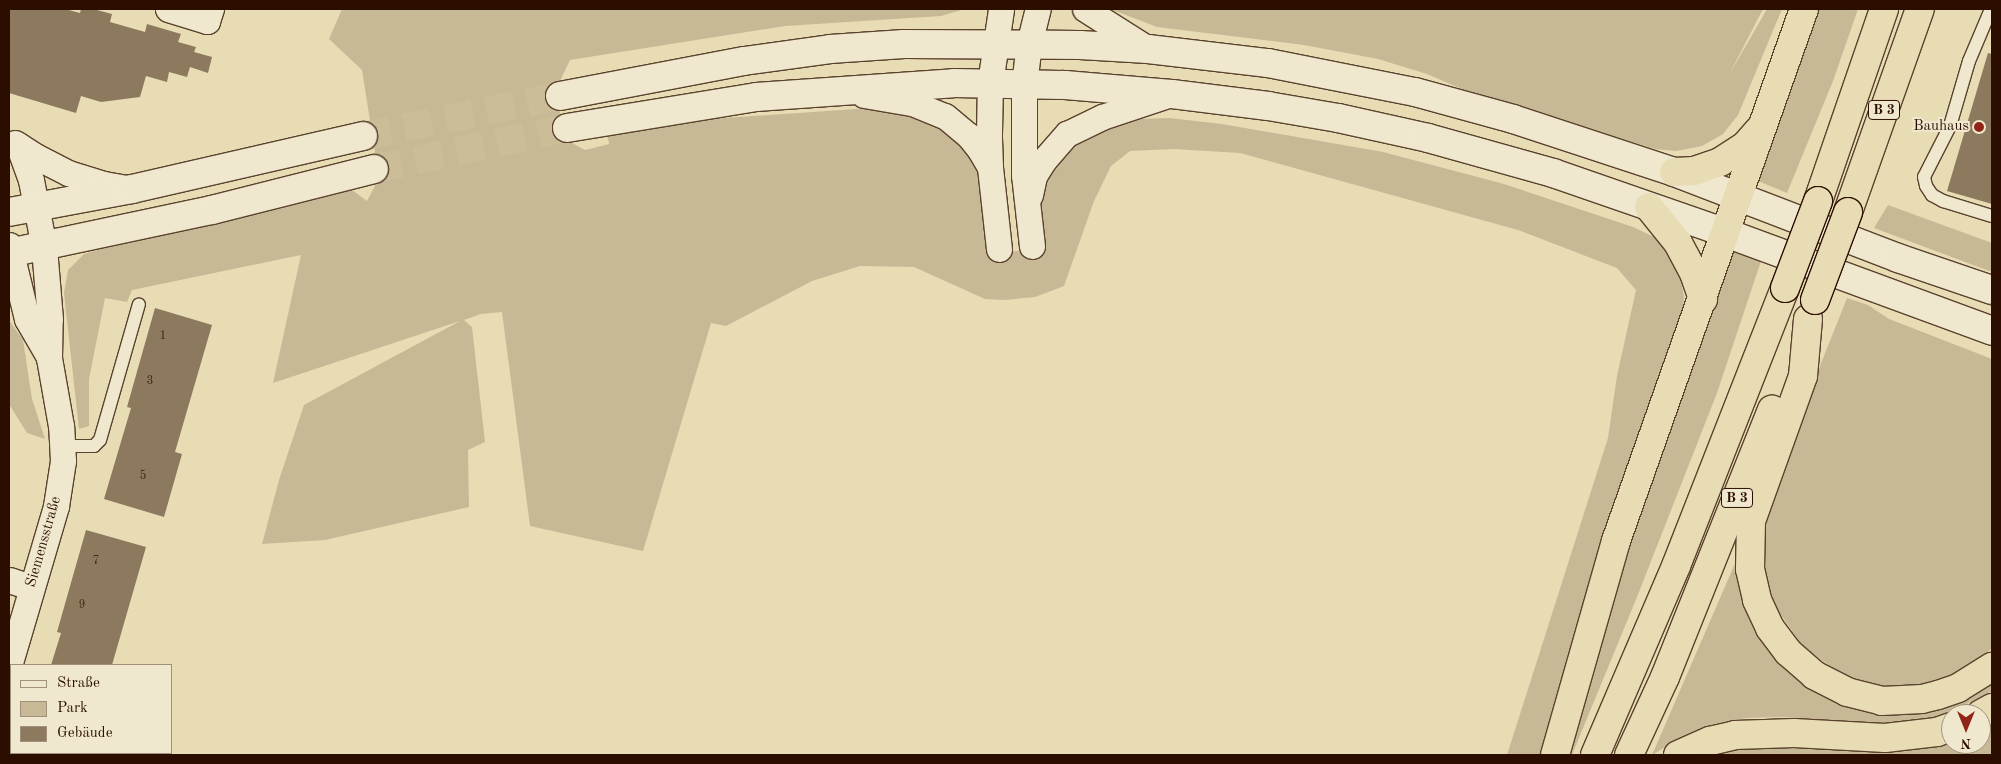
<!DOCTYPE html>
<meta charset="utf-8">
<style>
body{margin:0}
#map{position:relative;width:2001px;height:764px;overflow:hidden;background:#e7dcb3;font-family:"Old Standard TT",serif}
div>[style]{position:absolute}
.green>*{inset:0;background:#c7b995}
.building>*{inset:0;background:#8d795d}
.secondary-tunnel>*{height:28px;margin-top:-14px;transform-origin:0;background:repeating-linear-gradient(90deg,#cbbd98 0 28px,transparent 0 42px)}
.roads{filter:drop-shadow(1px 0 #5a422d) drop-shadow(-1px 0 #5a422d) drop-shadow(0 1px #5a422d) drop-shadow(0 -1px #5a422d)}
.service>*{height:12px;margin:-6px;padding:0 6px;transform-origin:6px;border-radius:6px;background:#efe8ce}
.minor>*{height:25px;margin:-12.5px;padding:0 12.5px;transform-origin:12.5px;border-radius:12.5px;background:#efe8ce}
.secondary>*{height:28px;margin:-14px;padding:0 14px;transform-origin:14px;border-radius:14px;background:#efe8ce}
.trunk>*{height:28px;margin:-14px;padding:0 14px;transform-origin:14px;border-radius:14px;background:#e7dcb3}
.bridges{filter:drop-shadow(1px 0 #2b0e00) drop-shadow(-1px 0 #2b0e00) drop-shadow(0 1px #2b0e00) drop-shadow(0 -1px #2b0e00)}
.trunk-bridge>*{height:28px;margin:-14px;padding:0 14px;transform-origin:14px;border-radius:14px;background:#e7dcb3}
.dots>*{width:14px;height:14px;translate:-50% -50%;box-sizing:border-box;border:2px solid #efe8ce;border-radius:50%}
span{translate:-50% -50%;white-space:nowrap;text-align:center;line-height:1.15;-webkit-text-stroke:4px #efe8ce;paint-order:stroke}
.number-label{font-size:12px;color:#442917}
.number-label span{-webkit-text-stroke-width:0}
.shield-label span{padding:1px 4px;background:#efe8ce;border:1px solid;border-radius:4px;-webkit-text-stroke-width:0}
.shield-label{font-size:14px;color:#2b0e00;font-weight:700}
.poi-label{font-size:15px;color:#2b0e00}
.right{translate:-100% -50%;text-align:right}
.street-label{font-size:15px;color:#2b0e00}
.frame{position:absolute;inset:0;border:10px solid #2b0e00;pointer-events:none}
.legend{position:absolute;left:10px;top:664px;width:162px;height:90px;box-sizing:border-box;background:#efe8ce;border:1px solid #a1917c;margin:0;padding:6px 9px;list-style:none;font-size:15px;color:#2b0e00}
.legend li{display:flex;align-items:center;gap:10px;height:25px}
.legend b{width:25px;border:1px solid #a1917c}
.north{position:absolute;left:1941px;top:704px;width:50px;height:50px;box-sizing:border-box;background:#efe8ce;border:1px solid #a1917c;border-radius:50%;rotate:180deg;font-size:14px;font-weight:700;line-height:20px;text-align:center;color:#2b0e00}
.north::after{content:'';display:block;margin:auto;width:18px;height:22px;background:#8f2418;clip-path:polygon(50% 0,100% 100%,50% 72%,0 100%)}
</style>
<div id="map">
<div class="green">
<div style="clip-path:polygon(342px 9px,965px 9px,941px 16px,785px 26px,570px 60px,557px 87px,563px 138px,585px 150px,609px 144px,607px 132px,697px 120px,885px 107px,928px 114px,958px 139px,977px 162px,993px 253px,1042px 249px,1040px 199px,1048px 167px,1072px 144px,1095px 130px,1141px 119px,1169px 118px,1222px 124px,1383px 152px,1504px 184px,1633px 227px,1654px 237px,1669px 252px,1680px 275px,1684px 297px,1681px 327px,1563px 682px,1541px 755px,1507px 755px,1608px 438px,1617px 376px,1636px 290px,1617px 268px,1518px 230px,1240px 153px,1174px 149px,1130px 151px,1111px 166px,1094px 201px,1064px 286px,1035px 297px,1004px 300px,985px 299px,914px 267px,860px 266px,812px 281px,726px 326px,711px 323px,643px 551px,530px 526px,502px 312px,481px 314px,464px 320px,472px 327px,485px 442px,468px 450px,469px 507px,325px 540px,262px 544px,279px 480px,304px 405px,460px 321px,273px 383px,301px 255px,132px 290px,127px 302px,105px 298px,89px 379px,89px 426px,79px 429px,64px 293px,68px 270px,84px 254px,101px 249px,221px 223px,348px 187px,367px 201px,379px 178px,362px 70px,329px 39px)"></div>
<div style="clip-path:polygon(1110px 9px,1763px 9px,1729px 75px,1767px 9px,1782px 9px,1738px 115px,1723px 134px,1702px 146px,1676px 151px,1655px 149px,1471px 93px,1427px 74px,1378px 59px,1304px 45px,1157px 27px)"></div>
<div style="clip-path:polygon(1818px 9px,1858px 9px,1833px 81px,1787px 193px,1753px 179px,1772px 120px)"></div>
<div style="clip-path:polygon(1888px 205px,1992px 243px,1992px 272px,1874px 228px)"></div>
<div style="clip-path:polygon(1730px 249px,1761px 261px,1717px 393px,1637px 597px,1572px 755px,1562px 755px,1591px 656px)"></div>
<div style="clip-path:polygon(1847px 298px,1868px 305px,1889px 319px,1992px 359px,1992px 648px,1974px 667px,1941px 682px,1911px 688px,1866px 684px,1833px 669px,1802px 645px,1774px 605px,1762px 564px,1764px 518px,1775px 479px)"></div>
<div style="clip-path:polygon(9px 320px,23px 340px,32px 399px,45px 439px,27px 433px,9px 404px)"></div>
<div style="clip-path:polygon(1740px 552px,1742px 581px,1851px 702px,1992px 680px,1992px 691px,1949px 713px,1924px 720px,1885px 724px,1782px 717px,1746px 718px,1710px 725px,1682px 737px,1652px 755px)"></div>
<div style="clip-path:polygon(1992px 722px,1992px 753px,1989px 755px,1705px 755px,1741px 743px,1951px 739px,1951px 744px,1981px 744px,1981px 727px)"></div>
</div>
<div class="building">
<div style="clip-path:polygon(9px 9px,65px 9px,80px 13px,81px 9px,93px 9px,112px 14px,110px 22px,145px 32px,147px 24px,181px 34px,178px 42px,196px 47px,194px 52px,212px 57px,208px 73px,190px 67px,187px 77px,169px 72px,167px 82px,146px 76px,140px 97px,101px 102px,81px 96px,76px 113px,9px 93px)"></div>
<div style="clip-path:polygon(1988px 53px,1992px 54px,1992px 204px,1947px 191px)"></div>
<div style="clip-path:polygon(155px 308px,212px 325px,175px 452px,182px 454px,164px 517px,104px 499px,131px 408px,127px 407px)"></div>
<div style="clip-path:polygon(86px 530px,146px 547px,112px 665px,51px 665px,61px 633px,57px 632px)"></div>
</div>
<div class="secondary-tunnel">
<div style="left:363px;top:136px;width:201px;rotate:-11.5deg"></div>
<div style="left:374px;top:169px;width:197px;rotate:-12deg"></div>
</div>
<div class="roads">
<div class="service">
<div style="left:1991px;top:9px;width:56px;rotate:112.9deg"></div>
<div style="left:1969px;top:61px;width:68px;rotate:106.3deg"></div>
<div style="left:1950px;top:126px;width:57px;rotate:117deg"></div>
<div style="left:1924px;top:177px;width:9px;rotate:77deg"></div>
<div style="left:1926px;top:186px;width:11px;rotate:56deg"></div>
<div style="left:1932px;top:195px;width:13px;rotate:29deg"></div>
<div style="left:1943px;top:201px;width:51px;rotate:17deg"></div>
<div style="left:62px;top:446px;width:32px"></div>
<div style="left:94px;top:446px;width:8px;rotate:-45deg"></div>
<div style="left:100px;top:440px;width:141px;rotate:-74deg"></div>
</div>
<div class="minor">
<div style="left:168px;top:9px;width:41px;rotate:17.1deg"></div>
<div style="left:207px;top:21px;width:13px;rotate:-72deg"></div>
<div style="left:1085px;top:9px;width:75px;rotate:32.4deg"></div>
<div style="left:864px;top:95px;width:49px;rotate:9.5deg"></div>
<div style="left:912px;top:103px;width:35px;rotate:22deg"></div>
<div style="left:945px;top:116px;width:30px;rotate:40deg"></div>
<div style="left:968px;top:135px;width:19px;rotate:51deg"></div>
<div style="left:980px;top:150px;width:20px;rotate:60deg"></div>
<div style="left:15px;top:143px;width:24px;rotate:33deg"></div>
<div style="left:35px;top:156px;width:37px;rotate:27deg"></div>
<div style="left:68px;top:173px;width:38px;rotate:17deg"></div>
<div style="left:104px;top:184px;width:23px;rotate:10deg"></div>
<div style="left:1030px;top:195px;width:19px;rotate:-78deg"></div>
<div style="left:1034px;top:176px;width:19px;rotate:-58deg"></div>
<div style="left:1044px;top:160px;width:35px;rotate:-49deg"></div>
<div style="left:1067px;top:134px;width:39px;rotate:-26deg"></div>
<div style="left:1102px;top:117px;width:73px;rotate:-18.4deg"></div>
<div style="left:9px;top:245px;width:76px;rotate:76.3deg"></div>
<div style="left:27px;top:319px;width:44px;rotate:59.9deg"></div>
<div style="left:1032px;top:246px;width:71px;rotate:-96.4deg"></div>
<div style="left:1024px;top:175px;width:91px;rotate:-90deg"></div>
<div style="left:1024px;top:84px;width:40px;rotate:-82.9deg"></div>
<div style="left:1029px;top:44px;width:36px;rotate:-76deg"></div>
<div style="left:999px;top:249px;width:82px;rotate:-96.3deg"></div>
<div style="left:990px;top:167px;width:34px;rotate:-92deg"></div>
<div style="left:989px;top:133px;width:50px;rotate:-88.9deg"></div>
<div style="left:990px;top:83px;width:75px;rotate:-81.5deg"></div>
<div style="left:9px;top:580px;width:23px;rotate:18deg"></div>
<div style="left:9px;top:666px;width:167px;rotate:-73.6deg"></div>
<div style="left:56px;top:506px;width:46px;rotate:-81.2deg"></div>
<div style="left:63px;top:461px;width:35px;rotate:-93deg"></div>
<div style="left:61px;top:426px;width:69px;rotate:-100deg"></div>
<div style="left:49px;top:358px;width:39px;rotate:-89deg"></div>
<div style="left:50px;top:319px;width:72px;rotate:-94.8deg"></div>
<div style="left:44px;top:247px;width:68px;rotate:-101deg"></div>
<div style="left:31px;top:180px;width:37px;rotate:-110deg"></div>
</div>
<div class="secondary">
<div style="left:560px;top:96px;width:187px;rotate:-10.8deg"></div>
<div style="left:744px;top:61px;width:87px;rotate:-7.9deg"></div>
<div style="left:830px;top:49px;width:74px;rotate:-3.9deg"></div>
<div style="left:904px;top:44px;width:176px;rotate:0.3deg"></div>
<div style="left:1080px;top:45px;width:68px;rotate:3.4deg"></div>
<div style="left:1148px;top:49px;width:121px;rotate:6.7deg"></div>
<div style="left:1268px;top:63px;width:150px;rotate:11.2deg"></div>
<div style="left:1415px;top:92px;width:102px;rotate:15.4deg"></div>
<div style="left:1513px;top:119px;width:169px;rotate:18.2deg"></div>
<div style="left:1674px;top:172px;width:240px;rotate:21deg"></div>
<div style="left:1898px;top:258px;width:99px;rotate:18.8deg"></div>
<div style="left:567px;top:128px;width:192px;rotate:-9.3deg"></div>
<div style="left:756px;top:97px;width:198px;rotate:-4deg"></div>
<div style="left:954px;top:83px;width:111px;rotate:1deg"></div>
<div style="left:1065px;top:85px;width:107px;rotate:4.8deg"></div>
<div style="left:1172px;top:94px;width:97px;rotate:7.1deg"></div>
<div style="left:1268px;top:106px;width:71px;rotate:9.7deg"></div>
<div style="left:1338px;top:118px;width:92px;rotate:12.5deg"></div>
<div style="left:1428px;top:138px;width:130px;rotate:15.6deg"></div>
<div style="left:1553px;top:173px;width:183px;rotate:19.1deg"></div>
<div style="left:1726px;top:233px;width:283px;rotate:20.2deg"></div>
<div style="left:9px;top:212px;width:125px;rotate:-10.6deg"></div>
<div style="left:132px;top:189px;width:237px;rotate:-12.9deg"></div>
<div style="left:9px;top:253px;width:208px;rotate:-12deg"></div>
<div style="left:212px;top:210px;width:167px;rotate:-14.2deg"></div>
</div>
<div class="trunk">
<div style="left:1674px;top:172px;width:20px;rotate:-3deg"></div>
<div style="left:1694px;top:171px;width:28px;rotate:-19deg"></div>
<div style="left:1720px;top:162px;width:30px;rotate:-33deg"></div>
<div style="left:1745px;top:146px;width:21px;rotate:-49deg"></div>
<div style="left:1818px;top:201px;width:203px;rotate:-71deg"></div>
<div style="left:1649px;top:207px;width:46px;rotate:51.1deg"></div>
<div style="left:1678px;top:243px;width:34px;rotate:62deg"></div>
<div style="left:1694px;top:273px;width:28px;rotate:71deg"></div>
<div style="left:1848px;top:212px;width:215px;rotate:-70.5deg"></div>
<div style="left:1808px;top:319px;width:57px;rotate:95deg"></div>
<div style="left:1803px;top:376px;width:154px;rotate:109.7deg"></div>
<div style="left:1751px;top:521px;width:48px;rotate:91.2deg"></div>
<div style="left:1750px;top:569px;width:32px;rotate:77deg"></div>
<div style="left:1757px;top:600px;width:31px;rotate:65deg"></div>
<div style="left:1770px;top:628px;width:30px;rotate:53deg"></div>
<div style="left:1788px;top:652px;width:35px;rotate:41deg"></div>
<div style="left:1814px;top:675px;width:37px;rotate:27deg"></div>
<div style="left:1847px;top:692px;width:36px;rotate:14deg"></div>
<div style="left:1882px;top:701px;width:40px;rotate:-2.9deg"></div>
<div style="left:1922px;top:699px;width:16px;rotate:-14deg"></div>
<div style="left:1938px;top:695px;width:21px;rotate:-19deg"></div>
<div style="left:1958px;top:688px;width:40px;rotate:-32deg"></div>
<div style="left:1981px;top:714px;width:13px;rotate:-29deg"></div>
<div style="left:1555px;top:755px;width:223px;rotate:-74.1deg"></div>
<div style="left:1616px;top:541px;width:564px;rotate:-70.54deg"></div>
<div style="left:1595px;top:755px;width:206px;rotate:-66.8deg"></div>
<div style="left:1676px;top:566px;width:299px;rotate:-68.6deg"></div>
<div style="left:1629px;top:755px;width:86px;rotate:-65.2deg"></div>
<div style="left:1665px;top:677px;width:288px;rotate:-68.2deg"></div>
<div style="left:1678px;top:755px;width:35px;rotate:-24deg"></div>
<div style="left:1710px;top:741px;width:26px;rotate:-13deg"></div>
<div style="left:1735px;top:735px;width:59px;rotate:-1.9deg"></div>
<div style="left:1794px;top:733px;width:91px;rotate:3.1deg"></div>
<div style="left:1885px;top:738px;width:52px;rotate:-6.6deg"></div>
<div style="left:1937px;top:732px;width:15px;rotate:-20deg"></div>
</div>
</div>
<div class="bridges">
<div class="trunk-bridge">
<div style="left:1785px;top:288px;width:93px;rotate:-69.2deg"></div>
<div style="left:1815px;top:300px;width:94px;rotate:-69.4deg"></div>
</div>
</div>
<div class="dots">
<div style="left:1979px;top:127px;background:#8f2418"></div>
</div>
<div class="number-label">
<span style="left:163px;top:337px">1</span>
<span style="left:150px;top:382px">3</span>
<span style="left:143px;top:477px">5</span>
<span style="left:96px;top:562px">7</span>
<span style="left:82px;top:606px">9</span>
</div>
<div class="shield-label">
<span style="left:1884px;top:110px">B 3</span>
<span style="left:1737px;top:498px">B 3</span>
</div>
<div class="poi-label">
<span class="right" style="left:1969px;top:127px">Bauhaus</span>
</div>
<div class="street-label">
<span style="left:44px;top:542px;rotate:-74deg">Siemensstraße</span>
</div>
<div class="frame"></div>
<ul class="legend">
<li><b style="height:6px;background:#efe8ce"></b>Straße</li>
<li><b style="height:14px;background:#c7b995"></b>Park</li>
<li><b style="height:14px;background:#8d795d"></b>Gebäude</li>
</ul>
<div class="north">N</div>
</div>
